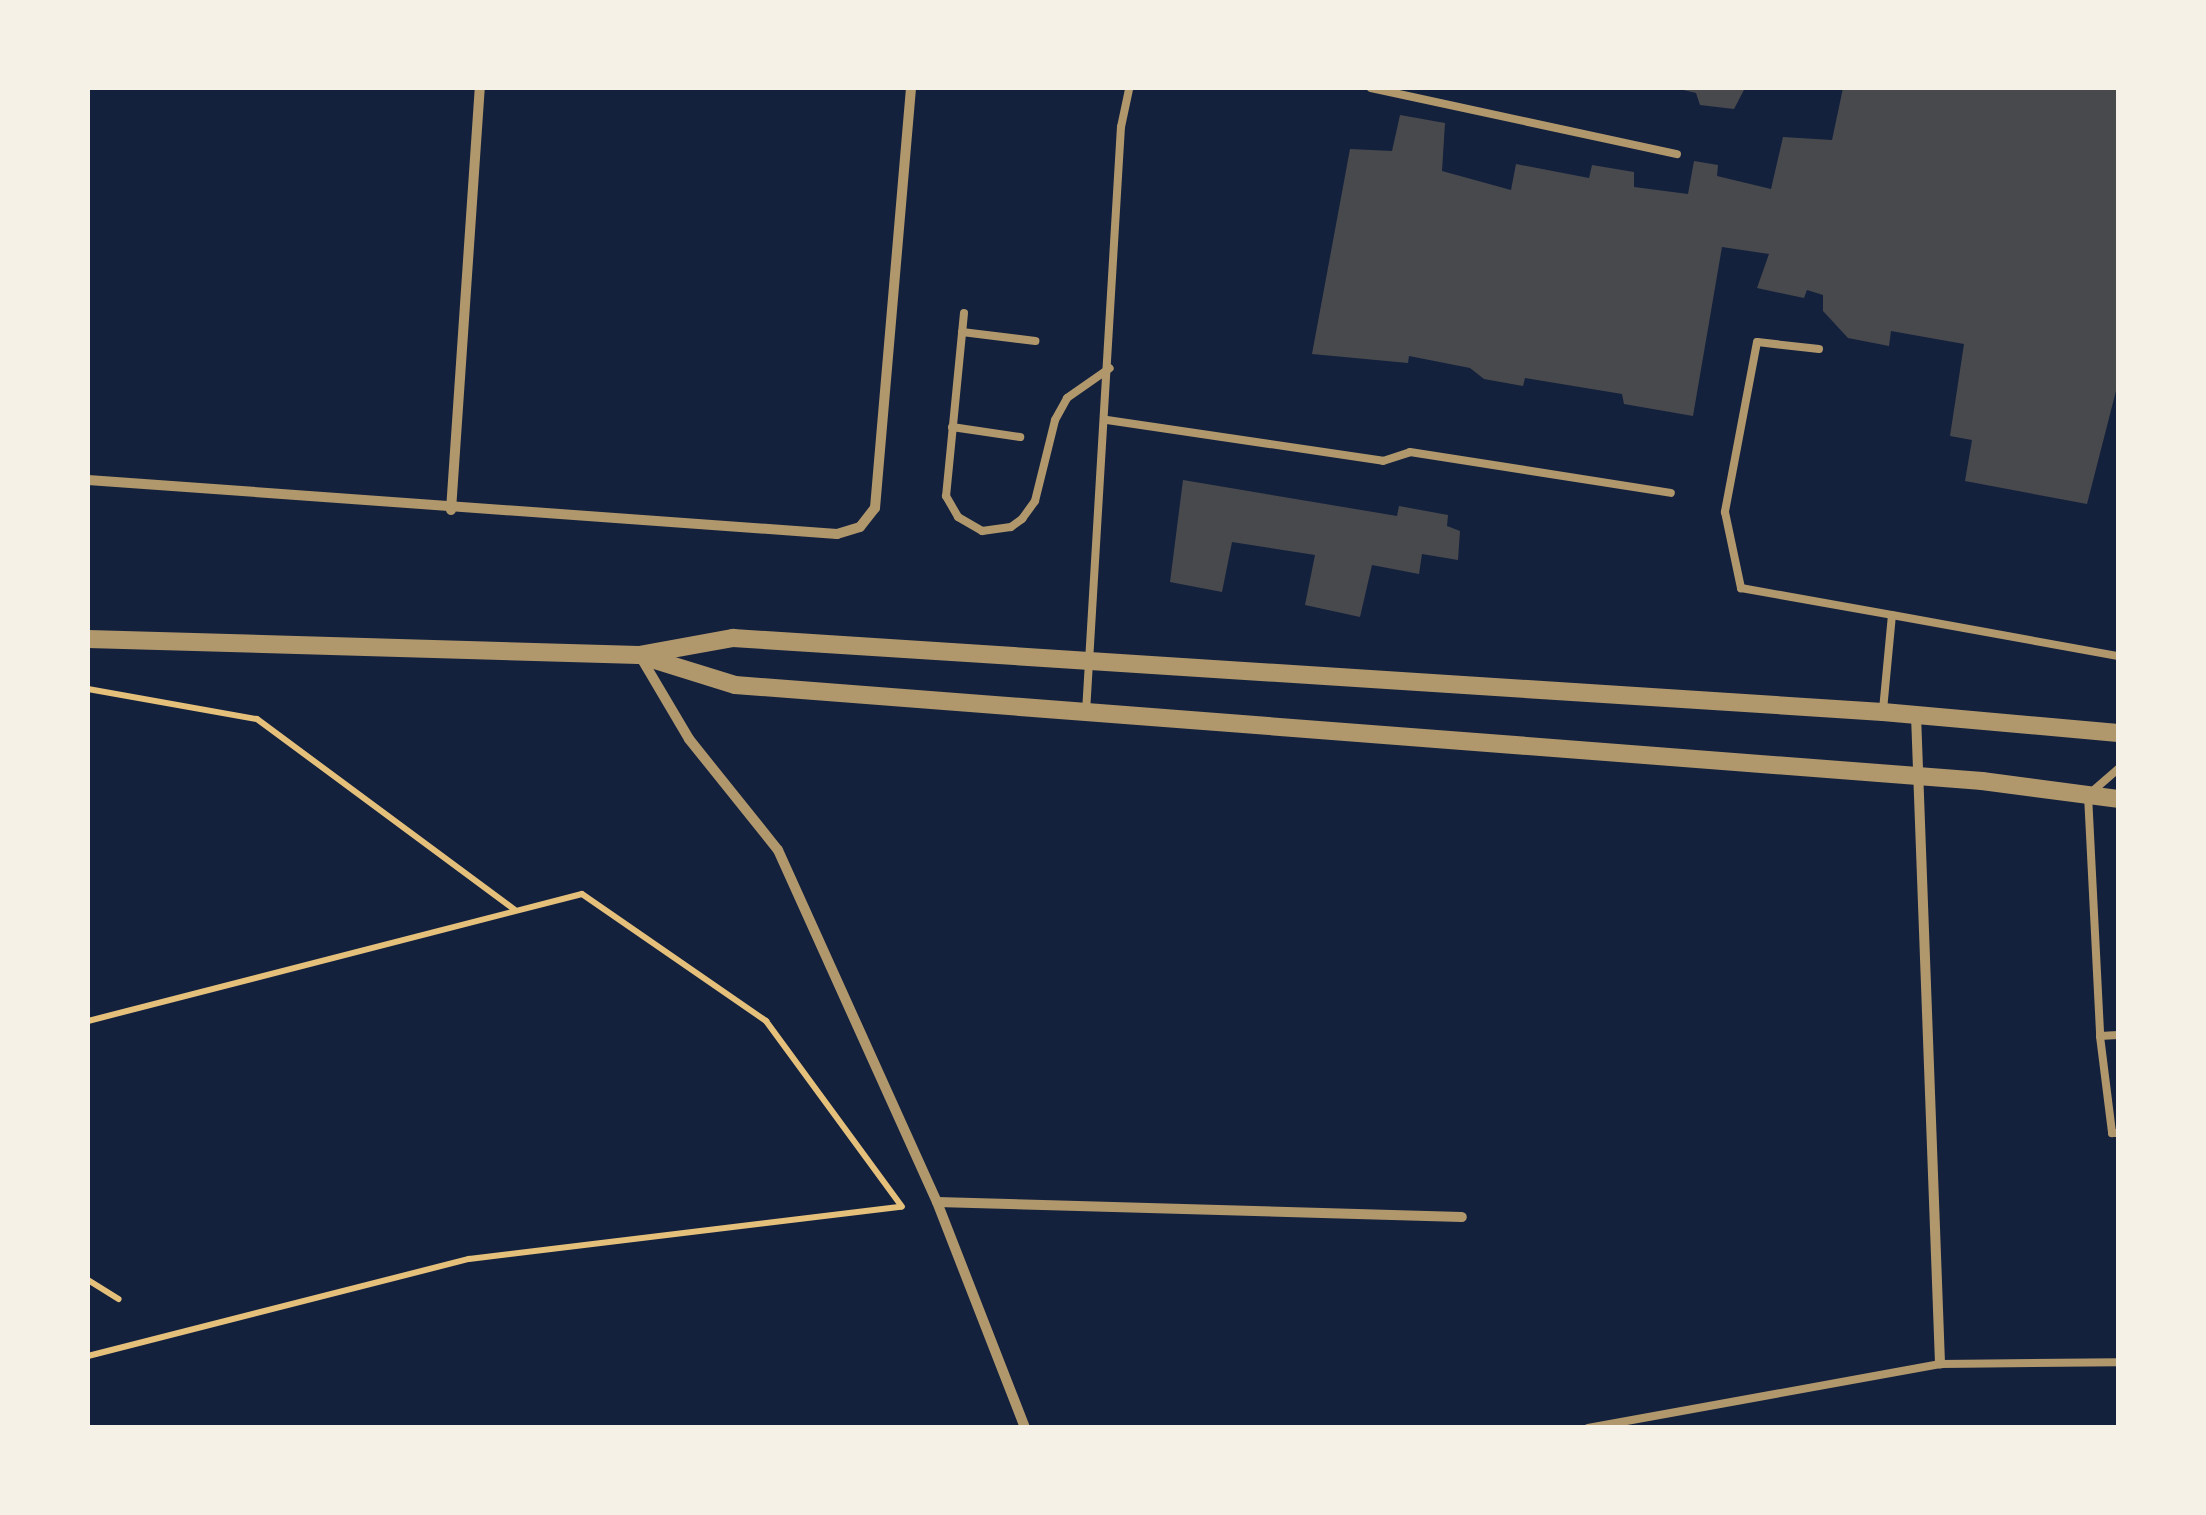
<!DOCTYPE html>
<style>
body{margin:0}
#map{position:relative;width:2206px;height:1515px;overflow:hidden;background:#14213d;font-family:Raleway,sans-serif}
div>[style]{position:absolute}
.building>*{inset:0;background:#48494c}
.path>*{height:6px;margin:-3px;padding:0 3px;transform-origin:3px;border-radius:3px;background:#e5c07b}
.service>*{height:8px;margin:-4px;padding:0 4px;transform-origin:4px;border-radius:4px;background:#b1986c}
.minor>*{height:10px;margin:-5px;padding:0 5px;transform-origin:5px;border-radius:5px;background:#b1986c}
.tertiary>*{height:18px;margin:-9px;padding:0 9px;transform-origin:9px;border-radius:9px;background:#b1986c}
span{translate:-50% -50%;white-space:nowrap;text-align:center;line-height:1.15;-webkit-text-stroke:8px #f6f1e7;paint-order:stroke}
.frame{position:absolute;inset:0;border:90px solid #f6f1e7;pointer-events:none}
</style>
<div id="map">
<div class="building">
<div style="clip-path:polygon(1675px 88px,1745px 88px,1734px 109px,1700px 105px,1696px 93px)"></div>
<div style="clip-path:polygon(1843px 88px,2118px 88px,2118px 383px,2087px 504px,1965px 481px,1972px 440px,1950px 436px,1964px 344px,1891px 331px,1889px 346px,1848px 338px,1823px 311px,1823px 295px,1807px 290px,1804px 298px,1757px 288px,1769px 254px,1722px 247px,1693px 416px,1624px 404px,1622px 394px,1525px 378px,1523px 386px,1484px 379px,1470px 368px,1409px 356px,1408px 363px,1312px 354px,1350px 149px,1392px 151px,1400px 115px,1445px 123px,1442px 171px,1511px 190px,1516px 164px,1589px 178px,1592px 165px,1634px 172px,1634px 187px,1688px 194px,1694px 161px,1718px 165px,1717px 176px,1771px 189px,1783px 137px,1832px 140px)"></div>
<div style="clip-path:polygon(1183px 480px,1397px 516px,1399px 506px,1448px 515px,1447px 526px,1460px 531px,1458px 560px,1422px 554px,1419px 574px,1372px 565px,1360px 617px,1305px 605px,1315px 555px,1232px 542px,1222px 592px,1170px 582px)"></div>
</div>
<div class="path">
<div style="left:88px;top:689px;width:172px;rotate:10.1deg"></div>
<div style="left:257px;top:719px;width:320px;rotate:36.5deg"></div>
<div style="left:88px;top:1021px;width:510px;rotate:-14.42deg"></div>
<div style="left:582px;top:894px;width:224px;rotate:34.6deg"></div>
<div style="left:766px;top:1021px;width:230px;rotate:53.8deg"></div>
<div style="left:88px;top:1280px;width:36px;rotate:32deg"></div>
<div style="left:88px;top:1356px;width:393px;rotate:-14.3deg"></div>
<div style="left:469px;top:1259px;width:435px;rotate:-6.9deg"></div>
</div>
<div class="service">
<div style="left:1371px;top:88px;width:313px;rotate:12.2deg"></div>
<div style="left:964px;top:313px;width:184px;rotate:95.6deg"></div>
<div style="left:946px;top:496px;width:24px;rotate:60deg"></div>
<div style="left:958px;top:517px;width:28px;rotate:30deg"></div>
<div style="left:982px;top:531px;width:29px;rotate:-8deg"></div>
<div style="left:1011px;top:527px;width:14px;rotate:-36deg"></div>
<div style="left:1022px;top:519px;width:22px;rotate:-54deg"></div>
<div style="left:1035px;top:501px;width:83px;rotate:-76.1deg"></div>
<div style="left:1055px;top:420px;width:25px;rotate:-61deg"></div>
<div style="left:1067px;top:398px;width:52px;rotate:-34.9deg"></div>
<div style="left:962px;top:332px;width:74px;rotate:7deg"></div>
<div style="left:1819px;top:349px;width:62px;rotate:-173.6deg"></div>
<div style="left:1757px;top:342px;width:173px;rotate:100.7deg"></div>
<div style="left:1725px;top:512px;width:78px;rotate:78.1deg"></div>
<div style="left:1741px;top:588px;width:153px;rotate:10.1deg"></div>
<div style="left:1107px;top:420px;width:279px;rotate:8.4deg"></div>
<div style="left:1383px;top:461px;width:28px;rotate:-18deg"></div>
<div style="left:1410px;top:452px;width:264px;rotate:8.9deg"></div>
<div style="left:952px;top:427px;width:69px;rotate:8.4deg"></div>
<div style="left:1883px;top:710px;width:95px;rotate:-84.6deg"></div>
<div style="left:1892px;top:615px;width:230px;rotate:10.3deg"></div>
<div style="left:1086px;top:712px;width:586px;rotate:-86.58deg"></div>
<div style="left:1121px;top:127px;width:40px;rotate:-78deg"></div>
<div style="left:2118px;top:769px;width:40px;rotate:139deg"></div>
<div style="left:2088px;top:795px;width:241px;rotate:87.1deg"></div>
<div style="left:2100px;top:1036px;width:98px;rotate:82.9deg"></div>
<div style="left:2112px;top:1133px;width:6px"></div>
<div style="left:2100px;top:1036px;width:18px;rotate:-3deg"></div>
<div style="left:1588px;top:1428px;width:358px;rotate:-10.3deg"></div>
<div style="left:1940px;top:1364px;width:178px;rotate:-0.6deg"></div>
</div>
<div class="minor">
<div style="left:88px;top:480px;width:751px;rotate:4.12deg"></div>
<div style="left:837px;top:534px;width:24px;rotate:-17deg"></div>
<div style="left:860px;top:527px;width:24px;rotate:-52deg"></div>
<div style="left:875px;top:508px;width:422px;rotate:-85.1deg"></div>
<div style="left:451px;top:510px;width:423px;rotate:-86.1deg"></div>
<div style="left:640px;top:656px;width:96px;rotate:59.4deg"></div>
<div style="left:689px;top:739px;width:142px;rotate:51.3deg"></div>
<div style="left:778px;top:850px;width:386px;rotate:65.7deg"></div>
<div style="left:937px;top:1202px;width:243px;rotate:68.7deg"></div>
<div style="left:1916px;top:715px;width:649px;rotate:87.88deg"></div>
<div style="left:937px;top:1202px;width:525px;rotate:1.64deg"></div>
</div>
<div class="tertiary">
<div style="left:88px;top:639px;width:551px;rotate:1.66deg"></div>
<div style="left:639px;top:655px;width:96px;rotate:-10.3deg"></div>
<div style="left:733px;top:638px;width:1152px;rotate:3.68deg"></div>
<div style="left:1883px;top:712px;width:236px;rotate:5.1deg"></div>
<div style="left:645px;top:657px;width:94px;rotate:17.3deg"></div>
<div style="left:735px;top:685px;width:1251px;rotate:4.4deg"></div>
<div style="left:1982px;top:781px;width:137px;rotate:7.5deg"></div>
</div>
<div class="frame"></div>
</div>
